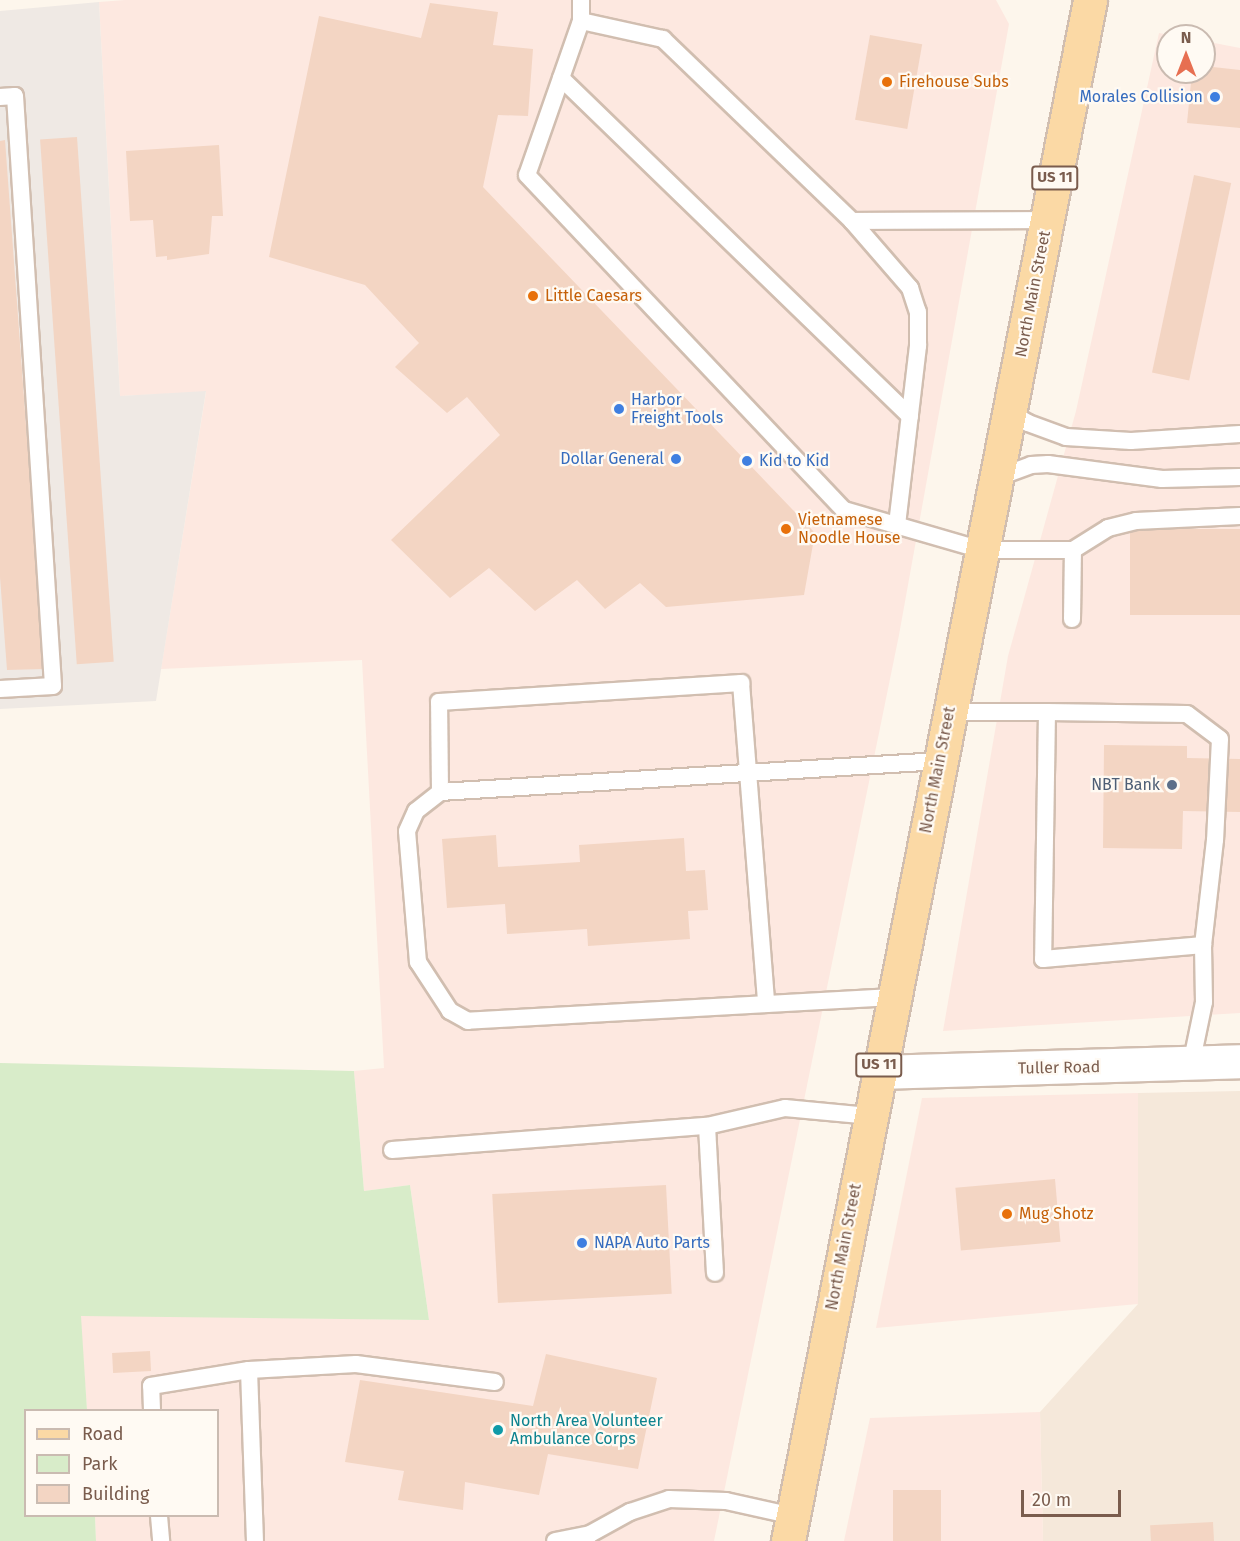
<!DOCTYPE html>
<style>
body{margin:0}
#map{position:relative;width:1240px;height:1541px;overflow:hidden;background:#fdf6ec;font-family:"Fira Sans",sans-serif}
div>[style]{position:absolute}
.residential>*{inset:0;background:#f5e8da}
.commercial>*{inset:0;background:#fde8e0}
.industrial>*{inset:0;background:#efe9e4}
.green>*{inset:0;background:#d8ecc9}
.building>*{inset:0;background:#f3d5c3;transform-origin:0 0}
.roads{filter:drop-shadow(2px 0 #d1beb0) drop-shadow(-2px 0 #d1beb0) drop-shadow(0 2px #d1beb0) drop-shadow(0 -2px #d1beb0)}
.lane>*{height:16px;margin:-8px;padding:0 8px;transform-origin:8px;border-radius:8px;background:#fff}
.street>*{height:33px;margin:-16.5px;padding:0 16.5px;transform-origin:16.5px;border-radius:16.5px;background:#fff}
.primary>*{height:33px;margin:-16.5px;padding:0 16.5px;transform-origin:16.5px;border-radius:16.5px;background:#fbd9a5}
.dots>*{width:16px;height:16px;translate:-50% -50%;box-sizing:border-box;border:3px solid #fffaf3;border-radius:50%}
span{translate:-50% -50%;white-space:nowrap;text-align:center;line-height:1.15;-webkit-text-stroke:4.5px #fffaf3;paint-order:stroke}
.shield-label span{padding:2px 4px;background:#fffaf3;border:2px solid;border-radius:4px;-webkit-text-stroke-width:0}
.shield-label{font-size:15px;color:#7a5c4d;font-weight:700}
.food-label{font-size:16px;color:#c56008}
.left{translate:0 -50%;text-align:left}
.shop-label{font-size:16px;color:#366cbe}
.right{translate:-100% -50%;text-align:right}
.street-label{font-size:16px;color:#7a5c4d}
.service-label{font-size:16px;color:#4e5e75}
.culture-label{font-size:16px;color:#0d838f}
.legend{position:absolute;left:24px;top:1409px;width:195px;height:108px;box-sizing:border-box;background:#fffaf3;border:2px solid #cabbb1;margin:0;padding:8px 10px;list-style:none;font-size:18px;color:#7a5c4d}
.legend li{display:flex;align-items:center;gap:12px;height:30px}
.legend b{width:30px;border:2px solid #cabbb1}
.north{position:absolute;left:1156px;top:24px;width:60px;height:60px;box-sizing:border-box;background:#fffaf3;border:2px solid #cabbb1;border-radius:50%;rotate:0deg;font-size:16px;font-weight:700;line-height:24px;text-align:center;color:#7a5c4d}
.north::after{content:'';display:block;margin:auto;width:21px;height:27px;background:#e76f51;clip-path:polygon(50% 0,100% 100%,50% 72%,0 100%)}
.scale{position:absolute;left:1021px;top:1490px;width:100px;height:27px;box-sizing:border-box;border:3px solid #7a5c4d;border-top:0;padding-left:8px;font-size:18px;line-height:21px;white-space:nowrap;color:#7a5c4d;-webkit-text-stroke:4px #fffaf3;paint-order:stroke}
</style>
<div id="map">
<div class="residential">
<div style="clip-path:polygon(1240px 1091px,1240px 1541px,1043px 1541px,1040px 1412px,1138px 1304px,1138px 1093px)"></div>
</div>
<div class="commercial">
<div style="clip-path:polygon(125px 0,996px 0,1009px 24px,899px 635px,714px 1541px,96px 1541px,95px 1516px,218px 1516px,218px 1410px,87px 1410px,80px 1315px,429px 1320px,410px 1185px,364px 1191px,354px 1071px,384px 1068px,362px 660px,161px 669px,206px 392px,120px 396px,99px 2px)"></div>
<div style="clip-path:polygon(1159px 33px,1176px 36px,1168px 36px,1168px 72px,1204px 72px,1204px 41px,1240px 48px,1240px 1013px,943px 1031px,1008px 656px,1076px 411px)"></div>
<div style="clip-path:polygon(1138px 1093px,1138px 1304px,876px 1328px,922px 1098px)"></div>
<div style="clip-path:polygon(1040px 1412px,1043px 1541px,844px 1541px,870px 1418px)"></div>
</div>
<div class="industrial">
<div style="clip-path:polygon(99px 2px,120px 396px,206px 391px,156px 701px,0 709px,0 11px)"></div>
</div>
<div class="green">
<div style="clip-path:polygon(0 1063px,354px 1071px,364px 1191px,410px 1185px,429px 1320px,81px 1316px,87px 1410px,26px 1410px,26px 1516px,95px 1516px,96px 1541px,0 1541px)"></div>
</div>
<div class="building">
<div style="clip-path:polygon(430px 3px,498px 12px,493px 45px,533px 49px,528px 116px,498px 115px,483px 187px,815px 533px,804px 595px,666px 607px,640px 583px,605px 609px,577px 580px,535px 611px,489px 568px,450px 598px,391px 540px,500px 435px,467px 397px,447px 413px,395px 367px,419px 343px,365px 285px,269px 257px,319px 16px,421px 38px)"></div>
<div style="left:870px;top:35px;width:53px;height:86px;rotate:10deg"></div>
<div style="clip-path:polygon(1204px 66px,1240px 70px,1240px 128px,1187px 123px,1192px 72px,1204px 72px)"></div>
<div style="left:77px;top:137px;width:526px;height:37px;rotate:86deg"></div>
<div style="clip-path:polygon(5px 140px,44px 669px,7px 670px,0 577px,0 141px)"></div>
<div style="clip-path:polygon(219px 145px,223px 216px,212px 216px,209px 254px,167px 260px,167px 256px,156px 257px,153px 220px,130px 221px,126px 151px)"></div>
<div style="left:1194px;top:175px;width:38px;height:202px;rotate:12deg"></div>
<div style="left:1240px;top:529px;width:86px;height:110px;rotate:90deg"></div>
<div style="clip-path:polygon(1104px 745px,1187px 746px,1187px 758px,1240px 759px,1240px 812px,1183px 811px,1182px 849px,1103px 848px)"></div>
<div style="clip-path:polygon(496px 835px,498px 867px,580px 862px,579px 845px,684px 838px,686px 871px,705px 870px,708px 910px,688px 911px,690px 939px,588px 946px,587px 929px,507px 934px,505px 904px,447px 908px,442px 839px)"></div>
<div style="left:1055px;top:1179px;width:63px;height:100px;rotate:85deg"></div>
<div style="left:666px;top:1185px;width:109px;height:174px;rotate:87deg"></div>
<div style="left:150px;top:1351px;width:20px;height:38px;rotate:87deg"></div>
<div style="clip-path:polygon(546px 1354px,657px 1378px,638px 1469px,548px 1454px,539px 1495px,465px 1482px,463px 1510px,398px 1500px,404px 1471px,345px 1462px,360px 1380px,533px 1406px)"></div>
<div style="left:893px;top:1490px;width:48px;height:51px"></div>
<div style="left:1213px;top:1522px;width:19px;height:63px;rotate:87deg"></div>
</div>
<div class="roads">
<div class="lane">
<div style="left:581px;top:0;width:21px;rotate:90deg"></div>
<div style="left:581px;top:21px;width:163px;rotate:109.3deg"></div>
<div style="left:527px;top:175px;width:461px;rotate:46.6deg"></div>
<div style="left:844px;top:510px;width:144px;rotate:16.2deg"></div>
<div style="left:982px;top:550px;width:91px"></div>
<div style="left:1073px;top:550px;width:41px;rotate:-32.2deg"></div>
<div style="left:1108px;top:528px;width:29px;rotate:-14deg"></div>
<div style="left:1136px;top:521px;width:104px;rotate:-2.8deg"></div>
<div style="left:581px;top:21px;width:84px;rotate:12.4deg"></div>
<div style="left:663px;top:39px;width:262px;rotate:43.9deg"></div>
<div style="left:852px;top:221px;width:195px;rotate:-0.3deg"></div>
<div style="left:561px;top:78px;width:486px;rotate:44.1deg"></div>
<div style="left:0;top:97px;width:15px;rotate:-4deg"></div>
<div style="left:15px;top:96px;width:591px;rotate:86.31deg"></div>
<div style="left:53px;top:686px;width:53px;rotate:176.8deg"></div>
<div style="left:852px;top:221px;width:89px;rotate:49.1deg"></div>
<div style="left:910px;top:288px;width:25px;rotate:72deg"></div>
<div style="left:918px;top:312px;width:34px;rotate:90deg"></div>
<div style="left:918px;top:346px;width:181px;rotate:96.7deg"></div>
<div style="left:1009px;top:412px;width:22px;rotate:30deg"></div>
<div style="left:1028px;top:423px;width:40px;rotate:20.2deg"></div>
<div style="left:1066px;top:437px;width:65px;rotate:3.5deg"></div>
<div style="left:1131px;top:441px;width:109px;rotate:-3.7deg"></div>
<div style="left:996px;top:478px;width:37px;rotate:-20deg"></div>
<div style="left:1031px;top:465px;width:17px;rotate:-3deg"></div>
<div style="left:1048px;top:464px;width:115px;rotate:7.5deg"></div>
<div style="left:1162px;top:479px;width:78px;rotate:-1.5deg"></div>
<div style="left:1072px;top:619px;width:69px;rotate:-89.2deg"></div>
<div style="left:950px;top:712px;width:97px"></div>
<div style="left:1047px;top:712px;width:247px;rotate:90.9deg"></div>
<div style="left:1043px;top:959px;width:161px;rotate:-5deg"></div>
<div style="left:1203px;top:945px;width:57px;rotate:89deg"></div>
<div style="left:1204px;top:1002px;width:64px;rotate:101.7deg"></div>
<div style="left:1047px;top:712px;width:140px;rotate:0.8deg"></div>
<div style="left:1187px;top:714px;width:41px;rotate:37.1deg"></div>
<div style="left:1220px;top:739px;width:101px;rotate:92.8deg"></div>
<div style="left:1215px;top:840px;width:106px;rotate:96.5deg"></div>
<div style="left:440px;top:792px;width:90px;rotate:-90.6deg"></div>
<div style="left:439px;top:702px;width:303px;rotate:-3.6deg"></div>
<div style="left:741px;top:683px;width:322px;rotate:85.5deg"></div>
<div style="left:893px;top:997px;width:426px;rotate:176.8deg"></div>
<div style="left:468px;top:1021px;width:21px;rotate:-151deg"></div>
<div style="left:450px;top:1011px;width:59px;rotate:-123.1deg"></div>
<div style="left:418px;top:962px;width:131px;rotate:-94.8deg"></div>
<div style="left:407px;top:831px;width:22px;rotate:-66deg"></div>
<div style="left:416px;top:811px;width:31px;rotate:-38deg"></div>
<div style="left:440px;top:792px;width:501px;rotate:-3.55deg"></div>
<div style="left:707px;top:1126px;width:147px;rotate:86.9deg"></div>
<div style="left:392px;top:1150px;width:316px;rotate:-4.4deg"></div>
<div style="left:707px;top:1126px;width:80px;rotate:-13deg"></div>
<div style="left:785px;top:1108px;width:84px;rotate:5.4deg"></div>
<div style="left:249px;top:1370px;width:171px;rotate:88deg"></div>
<div style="left:152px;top:1410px;width:24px;rotate:-92deg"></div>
<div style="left:151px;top:1386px;width:99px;rotate:-9.3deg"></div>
<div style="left:249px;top:1370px;width:107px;rotate:-3.2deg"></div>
<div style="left:356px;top:1364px;width:140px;rotate:7.4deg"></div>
<div style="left:159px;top:1516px;width:25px;rotate:85deg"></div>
<div style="left:555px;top:1541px;width:36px;rotate:-11deg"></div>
<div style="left:590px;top:1534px;width:46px;rotate:-28.8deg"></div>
<div style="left:630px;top:1512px;width:41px;rotate:-18.4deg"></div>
<div style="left:669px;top:1499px;width:57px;rotate:2deg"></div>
<div style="left:726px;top:1501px;width:69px;rotate:12.6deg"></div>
</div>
<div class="street">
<div style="left:878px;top:1072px;width:362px;rotate:-1.7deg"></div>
</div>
<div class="primary">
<div style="left:788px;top:1541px;width:1570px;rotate:-78.91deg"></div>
</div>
</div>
<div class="dots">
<div style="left:887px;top:82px;background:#e8710a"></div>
<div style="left:1215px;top:97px;background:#3f7fe0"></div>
<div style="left:533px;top:296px;background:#e8710a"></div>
<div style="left:619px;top:409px;background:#3f7fe0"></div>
<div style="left:676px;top:459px;background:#3f7fe0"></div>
<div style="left:747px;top:461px;background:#3f7fe0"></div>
<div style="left:786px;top:529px;background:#e8710a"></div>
<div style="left:1172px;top:785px;background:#5c6f8a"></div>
<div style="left:1007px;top:1214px;background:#e8710a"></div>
<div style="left:582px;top:1243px;background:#3f7fe0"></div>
<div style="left:498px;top:1430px;background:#0f9aa8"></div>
</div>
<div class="shield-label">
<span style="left:1055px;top:178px">US 11</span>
<span style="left:879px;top:1065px">US 11</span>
</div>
<div class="food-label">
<span class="left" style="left:899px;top:82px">Firehouse Subs</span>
<span class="left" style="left:545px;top:296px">Little Caesars</span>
<span class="left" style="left:798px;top:529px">Vietnamese<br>Noodle House</span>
<span class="left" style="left:1019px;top:1214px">Mug Shotz</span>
</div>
<div class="shop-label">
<span class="right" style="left:1203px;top:97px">Morales Collision</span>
<span class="left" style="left:631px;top:409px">Harbor<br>Freight Tools</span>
<span class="right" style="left:664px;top:459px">Dollar General</span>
<span class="left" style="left:759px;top:461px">Kid to Kid</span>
<span class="left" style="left:594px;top:1243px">NAPA Auto Parts</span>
</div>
<div class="street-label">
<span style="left:1033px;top:294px;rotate:-79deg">North Main Street</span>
<span style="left:938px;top:770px;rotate:-79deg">North Main Street</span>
<span style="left:1059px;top:1068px;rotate:-1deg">Tuller Road</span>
<span style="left:844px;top:1247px;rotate:-79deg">North Main Street</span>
</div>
<div class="service-label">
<span class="right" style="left:1160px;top:785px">NBT Bank</span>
</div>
<div class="culture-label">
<span class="left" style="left:510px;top:1430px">North Area Volunteer<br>Ambulance Corps</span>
</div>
<ul class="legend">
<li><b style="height:8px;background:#fbd9a5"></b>Road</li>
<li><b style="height:16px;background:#d8ecc9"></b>Park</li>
<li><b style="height:16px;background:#f3d5c3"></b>Building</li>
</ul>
<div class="north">N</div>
<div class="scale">20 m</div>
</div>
